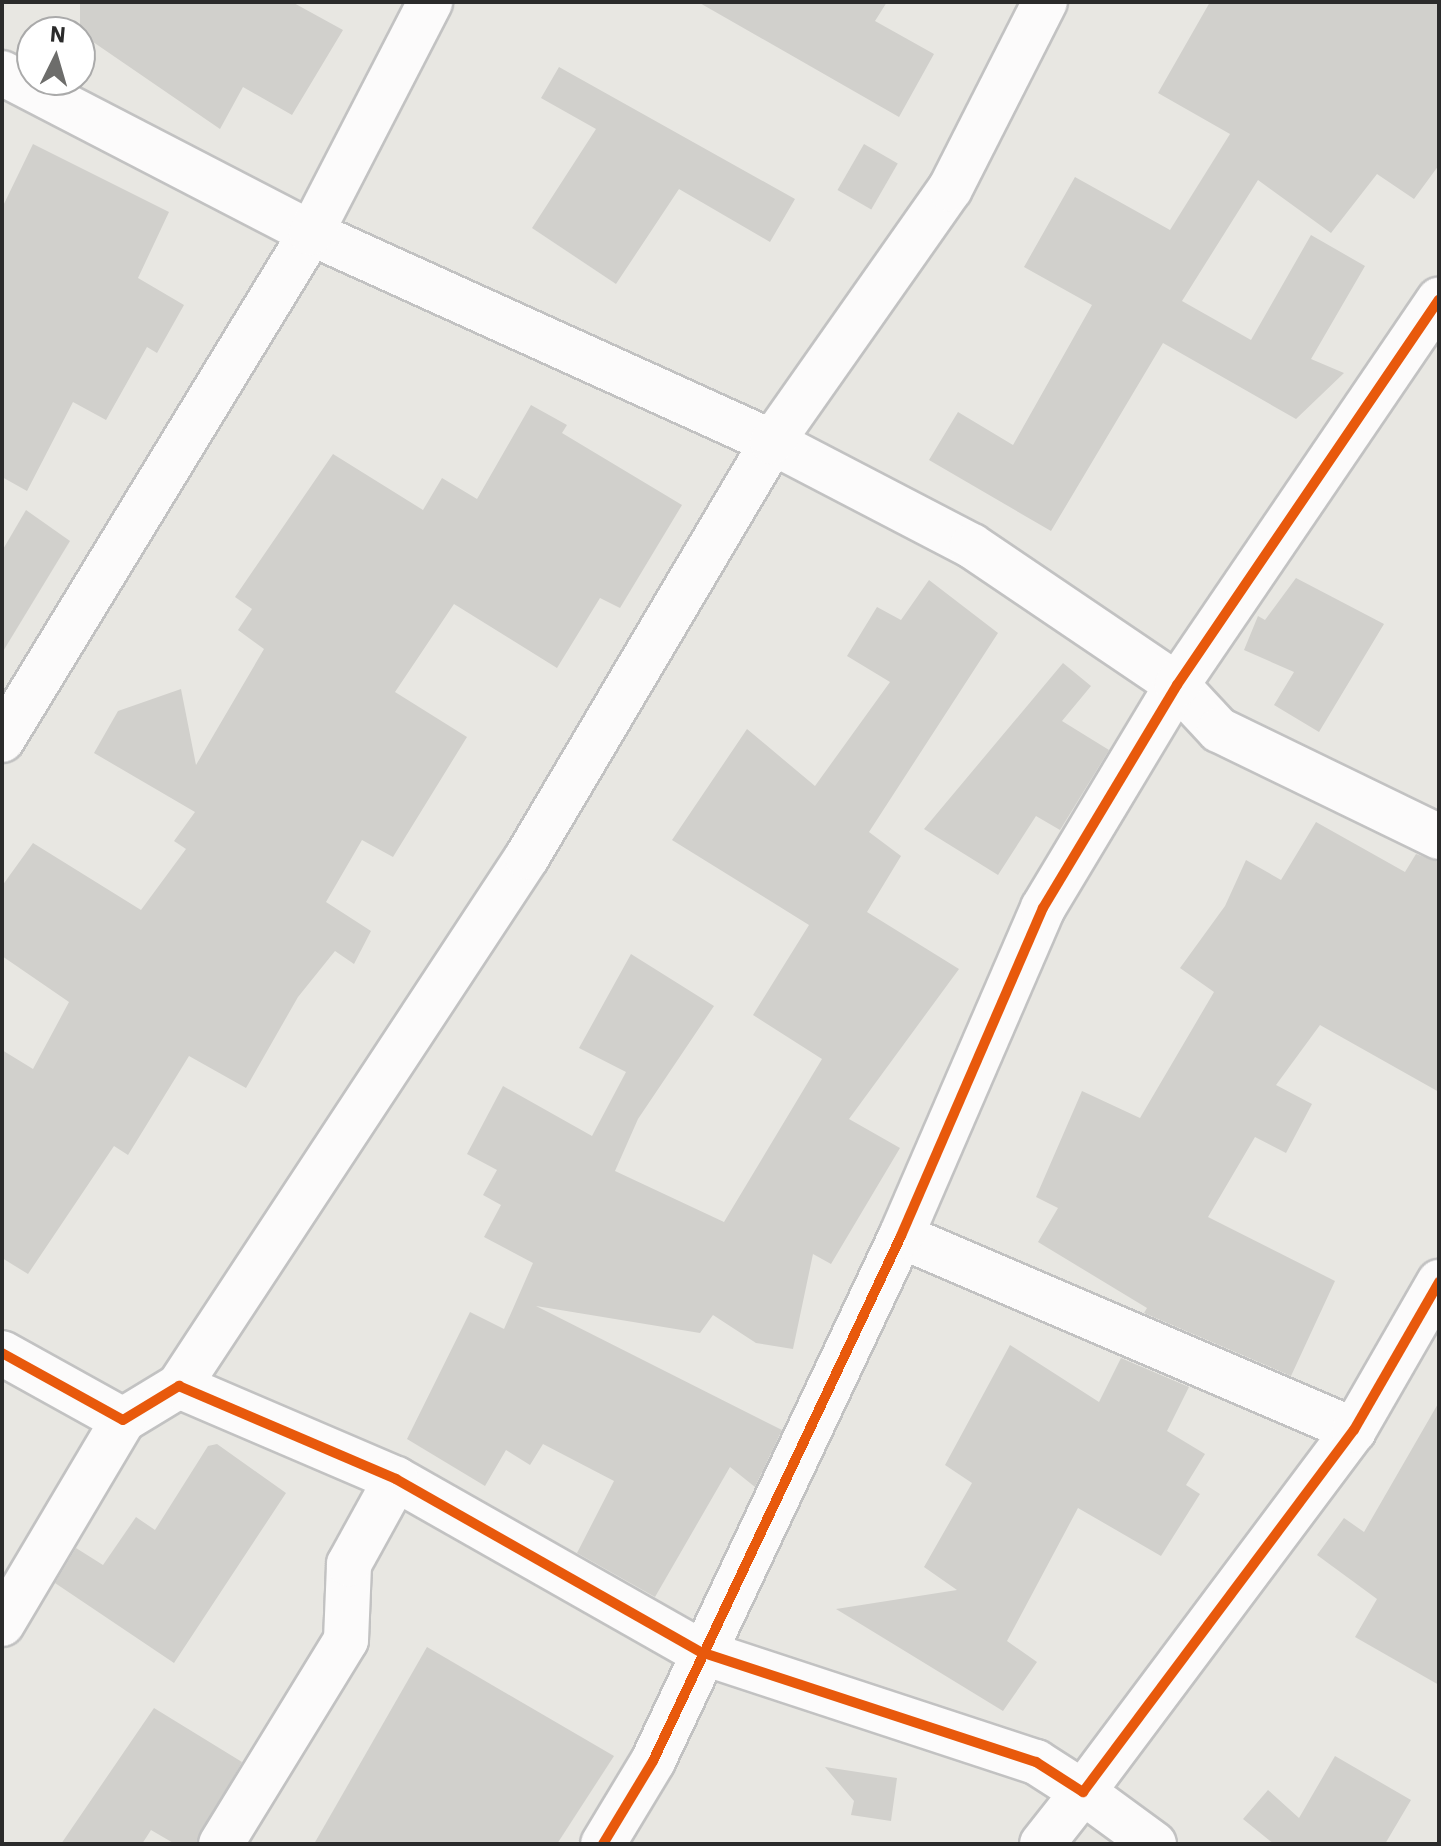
<!DOCTYPE html>
<style>
body{margin:0}
#map{position:relative;width:1441px;height:1846px;overflow:hidden;background:#e8e7e2;font-family:"IBM Plex Sans",sans-serif}
div>[style]{position:absolute}
.building>*{inset:0;background:#d1d0cc;transform-origin:0 0}
.roads{filter:drop-shadow(2px 0 #c2c2c2) drop-shadow(-2px 0 #c2c2c2) drop-shadow(0 2px #c2c2c2) drop-shadow(0 -2px #c2c2c2)}
.minor>*{height:44px;margin:-22px;padding:0 22px;transform-origin:22px;border-radius:22px;background:#fcfbfb}
.cycleway>*{height:10px;margin:-5px;padding:0 5px;transform-origin:5px;border-radius:5px;background:#e8590c}
span{translate:-50% -50%;white-space:nowrap;text-align:center;line-height:1.15;-webkit-text-stroke:6px #fff;paint-order:stroke}
.frame{position:absolute;inset:0;border:4px solid #2b2b2b;pointer-events:none}
.north{position:absolute;left:16px;top:16px;width:80px;height:80px;box-sizing:border-box;background:#fff;border:2px solid #aaa;border-radius:50%;rotate:5deg;font-size:22px;font-weight:700;line-height:32px;text-align:center;color:#2b2b2b}
.north::after{content:'';display:block;margin:auto;width:28px;height:36px;background:#6d6d6b;clip-path:polygon(50% 0,100% 100%,50% 72%,0 100%)}
</style>
<div id="map">
<div class="building">
<div style="clip-path:polygon(80px 2px,292px 2px,343px 30px,292px 115px,243px 87px,220px 129px,80px 33px)"></div>
<div style="clip-path:polygon(698px 2px,887px 2px,875px 21px,934px 54px,899px 117px)"></div>
<div style="clip-path:polygon(1210px 2px,1439px 2px,1439px 165px,1414px 199px,1377px 174px,1331px 233px,1258px 180px,1182px 301px,1251px 340px,1311px 235px,1365px 266px,1311px 359px,1344px 373px,1296px 419px,1163px 343px,1051px 531px,929px 460px,958px 412px,1013px 445px,1092px 305px,1024px 267px,1075px 177px,1170px 230px,1230px 134px,1158px 93px)"></div>
<div style="clip-path:polygon(559px 67px,795px 199px,770px 242px,679px 189px,616px 284px,532px 228px,596px 129px,541px 98px)"></div>
<div style="clip-path:polygon(33px 144px,169px 212px,138px 278px,184px 305px,157px 353px,147px 347px,106px 420px,73px 402px,27px 491px,2px 477px,2px 208px)"></div>
<div style="left:864px;top:144px;width:39px;height:53px;rotate:30deg"></div>
<div style="clip-path:polygon(531px 405px,567px 425px,562px 433px,682px 505px,620px 608px,600px 598px,557px 668px,454px 604px,395px 692px,467px 737px,393px 857px,362px 840px,326px 902px,371px 931px,354px 964px,335px 951px,298px 997px,246px 1088px,189px 1056px,128px 1155px,114px 1146px,28px 1274px,2px 1258px,2px 1050px,33px 1069px,69px 1002px,2px 956px,2px 886px,33px 843px,141px 910px,186px 849px,174px 841px,195px 812px,94px 753px,118px 711px,181px 689px,196px 765px,264px 649px,238px 630px,252px 609px,235px 597px,333px 454px,423px 510px,442px 478px,477px 499px)"></div>
<div style="clip-path:polygon(26px 510px,70px 541px,2px 653px,2px 551px)"></div>
<div style="clip-path:polygon(1296px 578px,1384px 624px,1319px 732px,1274px 705px,1294px 672px,1244px 650px,1258px 616px,1265px 620px)"></div>
<div style="clip-path:polygon(929px 580px,998px 633px,869px 832px,901px 856px,867px 912px,959px 969px,849px 1119px,900px 1148px,831px 1264px,813px 1254px,793px 1349px,756px 1343px,713px 1315px,700px 1333px,536px 1306px,782px 1430px,755px 1487px,730px 1467px,655px 1597px,577px 1553px,614px 1481px,543px 1444px,530px 1465px,506px 1450px,485px 1486px,407px 1439px,470px 1312px,504px 1329px,533px 1263px,484px 1237px,501px 1205px,483px 1195px,497px 1170px,467px 1154px,503px 1086px,592px 1136px,626px 1072px,579px 1048px,631px 954px,714px 1006px,638px 1119px,615px 1171px,724px 1222px,822px 1059px,753px 1015px,809px 925px,672px 840px,747px 729px,815px 786px,890px 682px,847px 656px,877px 607px,901px 620px)"></div>
<div style="clip-path:polygon(1063px 663px,1091px 686px,1062px 721px,1109px 750px,1060px 830px,1036px 816px,998px 875px,924px 829px)"></div>
<div style="clip-path:polygon(1316px 822px,1405px 872px,1416px 854px,1439px 862px,1439px 1092px,1320px 1025px,1276px 1085px,1312px 1104px,1286px 1153px,1255px 1137px,1208px 1217px,1335px 1281px,1291px 1376px,1144px 1313px,1147px 1308px,1038px 1242px,1058px 1208px,1036px 1197px,1082px 1091px,1140px 1118px,1214px 992px,1180px 968px,1225px 906px,1246px 860px,1281px 880px)"></div>
<div style="clip-path:polygon(1010px 1345px,1099px 1402px,1121px 1358px,1189px 1387px,1167px 1431px,1205px 1454px,1186px 1485px,1200px 1494px,1161px 1556px,1078px 1508px,1007px 1641px,1037px 1662px,1003px 1711px,836px 1609px,957px 1590px,924px 1567px,972px 1483px,945px 1465px)"></div>
<div style="clip-path:polygon(1439px 1402px,1439px 1685px,1355px 1637px,1377px 1599px,1317px 1555px,1344px 1518px,1364px 1532px)"></div>
<div style="clip-path:polygon(217px 1444px,286px 1493px,174px 1663px,55px 1583px,76px 1548px,103px 1565px,136px 1517px,155px 1530px,208px 1446px)"></div>
<div style="clip-path:polygon(427px 1647px,614px 1756px,557px 1844px,314px 1844px)"></div>
<div style="clip-path:polygon(154px 1708px,242px 1762px,196px 1844px,175px 1844px,151px 1830px,142px 1844px,61px 1844px)"></div>
<div style="clip-path:polygon(1335px 1756px,1411px 1800px,1385px 1844px,1274px 1844px,1243px 1819px,1268px 1790px,1299px 1818px)"></div>
<div style="clip-path:polygon(825px 1767px,897px 1778px,891px 1821px,851px 1815px,854px 1801px)"></div>
</div>
<div class="roads">
<div class="minor">
<div style="left:2px;top:73px;width:348px;rotate:27.4deg"></div>
<div style="left:311px;top:233px;width:506px;rotate:24.39deg"></div>
<div style="left:772px;top:442px;width:225px;rotate:27.5deg"></div>
<div style="left:972px;top:546px;width:248px;rotate:34.1deg"></div>
<div style="left:1177px;top:685px;width:62px;rotate:47deg"></div>
<div style="left:1219px;top:730px;width:245px;rotate:25.9deg"></div>
<div style="left:2px;top:740px;width:594px;rotate:-58.64deg"></div>
<div style="left:311px;top:233px;width:260px;rotate:-62.7deg"></div>
<div style="left:901px;top:1236px;width:493px;rotate:23.2deg"></div>
<div style="left:2px;top:1353px;width:138px;rotate:29deg"></div>
<div style="left:123px;top:1420px;width:66px;rotate:-31.3deg"></div>
<div style="left:179px;top:1386px;width:236px;rotate:23.2deg"></div>
<div style="left:396px;top:1479px;width:351px;rotate:29.6deg"></div>
<div style="left:701px;top:1652px;width:353px;rotate:18.2deg"></div>
<div style="left:1036px;top:1762px;width:56px;rotate:32.6deg"></div>
<div style="left:1083px;top:1792px;width:452px;rotate:-53.2deg"></div>
<div style="left:1354px;top:1430px;width:171px;rotate:-60.1deg"></div>
<div style="left:179px;top:1386px;width:633px;rotate:-56.66deg"></div>
<div style="left:527px;top:857px;width:482px;rotate:-59.4deg"></div>
<div style="left:772px;top:442px;width:309px;rotate:-54.9deg"></div>
<div style="left:950px;top:189px;width:210px;rotate:-63.1deg"></div>
<div style="left:2px;top:1624px;width:237px;rotate:-59.3deg"></div>
<div style="left:221px;top:1844px;width:239px;rotate:-58.5deg"></div>
<div style="left:346px;top:1640px;width:76px;rotate:-87.7deg"></div>
<div style="left:349px;top:1564px;width:97px;rotate:-61.1deg"></div>
<div style="left:603px;top:1844px;width:97px;rotate:-58.9deg"></div>
<div style="left:653px;top:1761px;width:581px;rotate:-64.71deg"></div>
<div style="left:901px;top:1236px;width:357px;rotate:-66.6deg"></div>
<div style="left:1043px;top:908px;width:260px;rotate:-59deg"></div>
<div style="left:1177px;top:685px;width:466px;rotate:-55.8deg"></div>
<div style="left:1042px;top:1844px;width:66px;rotate:-51.7deg"></div>
<div style="left:1083px;top:1792px;width:88px;rotate:36.2deg"></div>
</div>
</div>
<div class="cycleway">
<div style="left:2px;top:1353px;width:138px;rotate:29deg"></div>
<div style="left:123px;top:1420px;width:66px;rotate:-31.3deg"></div>
<div style="left:179px;top:1386px;width:236px;rotate:23.2deg"></div>
<div style="left:396px;top:1479px;width:351px;rotate:29.6deg"></div>
<div style="left:701px;top:1652px;width:353px;rotate:18.2deg"></div>
<div style="left:1036px;top:1762px;width:56px;rotate:32.6deg"></div>
<div style="left:1083px;top:1792px;width:452px;rotate:-53.2deg"></div>
<div style="left:1354px;top:1430px;width:171px;rotate:-60.1deg"></div>
<div style="left:603px;top:1844px;width:97px;rotate:-58.9deg"></div>
<div style="left:653px;top:1761px;width:581px;rotate:-64.71deg"></div>
<div style="left:901px;top:1236px;width:357px;rotate:-66.6deg"></div>
<div style="left:1043px;top:908px;width:260px;rotate:-59deg"></div>
<div style="left:1177px;top:685px;width:466px;rotate:-55.8deg"></div>
</div>
<div class="frame"></div>
<div class="north">N</div>
</div>
